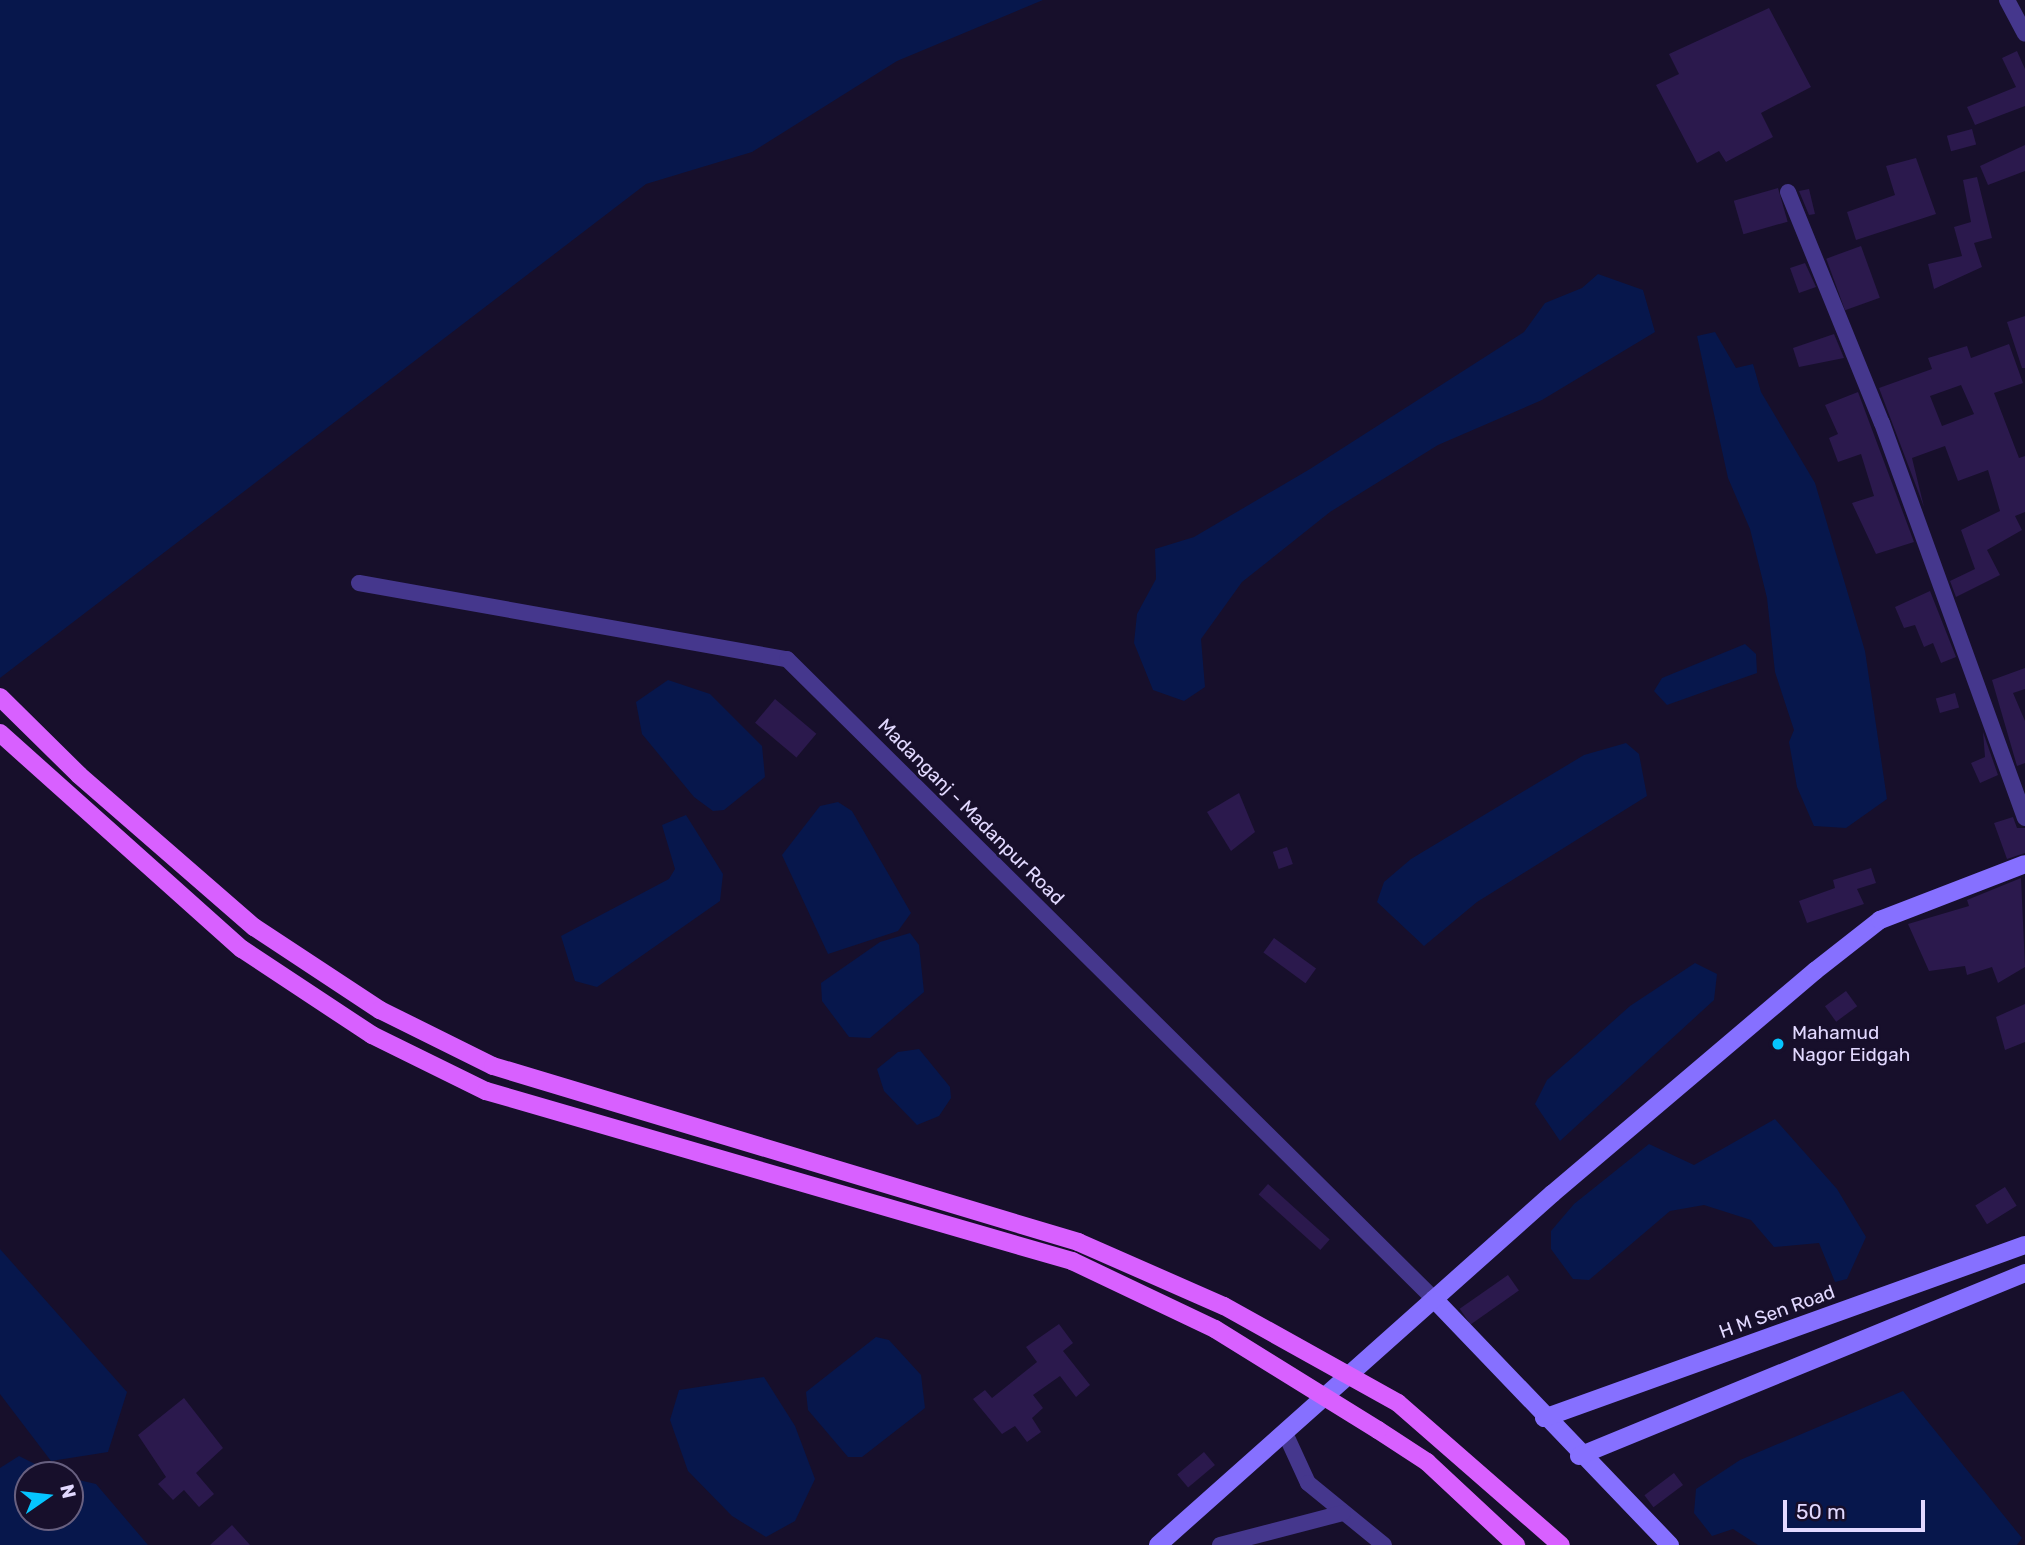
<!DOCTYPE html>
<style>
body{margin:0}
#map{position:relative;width:2025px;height:1545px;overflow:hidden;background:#170f2b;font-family:Rubik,sans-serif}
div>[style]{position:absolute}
.water>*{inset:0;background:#07174c}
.building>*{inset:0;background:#2b194d;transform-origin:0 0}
.street>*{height:16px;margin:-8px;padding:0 8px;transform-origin:8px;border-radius:8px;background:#45378d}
.secondary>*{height:18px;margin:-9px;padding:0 9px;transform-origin:9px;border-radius:9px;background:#8670ff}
.primary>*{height:18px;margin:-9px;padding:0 9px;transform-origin:9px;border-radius:9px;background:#d860ff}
.primary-bridge>*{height:18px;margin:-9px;padding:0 9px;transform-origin:9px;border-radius:9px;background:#d860ff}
.dots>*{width:19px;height:19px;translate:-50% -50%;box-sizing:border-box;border:4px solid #170f2b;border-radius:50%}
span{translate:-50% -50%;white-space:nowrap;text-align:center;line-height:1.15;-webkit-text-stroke:6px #170f2b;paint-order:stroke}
.street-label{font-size:19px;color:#e2d9ff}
.poi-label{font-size:19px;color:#e2d9ff}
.left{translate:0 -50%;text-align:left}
.north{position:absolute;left:14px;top:1461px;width:70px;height:70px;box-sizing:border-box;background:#170f2b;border:2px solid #686080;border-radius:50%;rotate:76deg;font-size:19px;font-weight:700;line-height:28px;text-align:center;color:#e2d9ff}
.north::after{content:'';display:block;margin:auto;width:24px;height:32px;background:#05c5ff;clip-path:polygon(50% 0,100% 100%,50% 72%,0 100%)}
.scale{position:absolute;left:1783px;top:1500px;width:142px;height:32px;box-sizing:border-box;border:4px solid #e2d9ff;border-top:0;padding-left:9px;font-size:21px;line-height:24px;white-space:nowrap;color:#e2d9ff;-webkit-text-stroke:5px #170f2b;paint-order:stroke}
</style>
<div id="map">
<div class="water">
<div style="clip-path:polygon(0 0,1043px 0,897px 61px,752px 152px,646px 184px,0 678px)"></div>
<div style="clip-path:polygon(1598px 274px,1643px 290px,1655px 332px,1542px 400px,1438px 445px,1330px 512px,1242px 582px,1201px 639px,1205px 687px,1184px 701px,1153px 690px,1134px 643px,1137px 614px,1156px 579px,1155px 549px,1194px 537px,1310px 469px,1524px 332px,1545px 303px,1582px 288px)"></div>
<div style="clip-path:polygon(1715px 332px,1736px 368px,1753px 364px,1761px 392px,1815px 483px,1865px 651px,1887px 799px,1846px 828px,1814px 826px,1797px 787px,1789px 742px,1794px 730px,1775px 672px,1767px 598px,1750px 529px,1728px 478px,1697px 336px)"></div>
<div style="clip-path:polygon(1745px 644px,1756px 654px,1757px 673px,1667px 705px,1654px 691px,1662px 678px)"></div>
<div style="clip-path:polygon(668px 680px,710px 694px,762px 746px,765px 777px,724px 810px,713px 811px,694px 797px,642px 734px,636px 702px)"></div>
<div style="clip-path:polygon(1626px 743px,1639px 754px,1647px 796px,1477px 902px,1424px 946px,1377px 902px,1384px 882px,1411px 859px,1584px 755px)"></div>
<div style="clip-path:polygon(838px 802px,852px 811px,911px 913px,898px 931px,828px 954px,782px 855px,820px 806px)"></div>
<div style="clip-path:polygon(686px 815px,723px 874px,720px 901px,597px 987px,575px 981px,561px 936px,669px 879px,675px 869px,662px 825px)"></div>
<div style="clip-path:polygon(910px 933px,919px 945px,924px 992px,870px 1038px,849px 1037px,822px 1001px,821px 983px,880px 942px)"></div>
<div style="clip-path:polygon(1695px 963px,1717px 974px,1714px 1000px,1560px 1141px,1535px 1104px,1547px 1080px,1630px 1006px)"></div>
<div style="clip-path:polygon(919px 1049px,950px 1087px,951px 1098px,939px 1116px,917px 1125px,884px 1091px,877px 1069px,898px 1052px)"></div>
<div style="clip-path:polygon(1775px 1119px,1837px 1189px,1866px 1237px,1847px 1279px,1835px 1282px,1819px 1243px,1774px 1247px,1751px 1220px,1704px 1205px,1670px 1211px,1589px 1280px,1573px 1279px,1551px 1249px,1551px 1231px,1574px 1204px,1649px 1144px,1694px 1165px)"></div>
<div style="clip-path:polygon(0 1249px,127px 1392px,108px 1452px,51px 1461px,0 1394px)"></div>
<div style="clip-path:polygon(876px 1337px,889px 1340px,921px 1375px,925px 1408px,862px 1457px,848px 1457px,808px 1410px,806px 1392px)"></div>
<div style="clip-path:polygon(764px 1377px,795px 1426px,815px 1479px,795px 1521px,766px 1537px,732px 1516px,688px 1471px,670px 1420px,679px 1390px)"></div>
<div style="clip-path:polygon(1903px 1391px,2022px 1538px,2017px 1545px,1758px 1545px,1733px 1529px,1712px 1536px,1694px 1513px,1696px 1489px,1740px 1460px)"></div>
<div style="clip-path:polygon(19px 1456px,57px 1475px,28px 1475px,28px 1517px,70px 1517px,70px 1478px,96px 1484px,148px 1545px,0 1545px,0 1468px)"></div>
</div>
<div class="building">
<div style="clip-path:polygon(1769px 8px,1811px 87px,1761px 113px,1773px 137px,1726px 162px,1719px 151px,1697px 163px,1656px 85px,1679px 74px,1669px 54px)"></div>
<div style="clip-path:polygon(2017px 51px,2025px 69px,2025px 106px,1975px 125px,1967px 107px,2016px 87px,2002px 58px)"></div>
<div style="left:1972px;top:129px;width:16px;height:26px;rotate:75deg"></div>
<div style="clip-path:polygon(2025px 145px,2025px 171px,1988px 185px,1980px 166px)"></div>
<div style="clip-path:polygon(1916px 158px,1936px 214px,1856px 240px,1847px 212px,1895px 195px,1886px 166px)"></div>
<div style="clip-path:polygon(1977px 177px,1992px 238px,1974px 243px,1982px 267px,1934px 289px,1928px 264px,1962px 256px,1954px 227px,1971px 222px,1963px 180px)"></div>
<div style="left:1778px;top:188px;width:35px;height:46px;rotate:74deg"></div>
<div style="clip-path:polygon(1809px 189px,1815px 214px,1809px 215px,1799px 191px)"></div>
<div style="left:1861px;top:246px;width:55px;height:37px;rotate:70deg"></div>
<div style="clip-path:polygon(1805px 263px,1816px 287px,1799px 293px,1790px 268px)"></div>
<div style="clip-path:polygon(2025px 316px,2025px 368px,2022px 368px,2007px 322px)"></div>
<div style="clip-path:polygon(1834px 334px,1844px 358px,1799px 367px,1793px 348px)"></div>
<div style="clip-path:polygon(evenodd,2009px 344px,2023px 383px,1994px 393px,2019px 458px,2025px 456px,2025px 512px,2015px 516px,2022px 530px,1987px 550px,2000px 575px,1956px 597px,1950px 581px,1975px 569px,1961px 530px,2000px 511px,1988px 470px,1958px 481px,1945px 446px,1912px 458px,1924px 507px,1879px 388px,1932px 369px,1928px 358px,1967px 346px,1971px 358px,2009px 344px,1961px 385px,1974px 414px,1942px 426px,1930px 396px,1961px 385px)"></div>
<div style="clip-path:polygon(1858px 392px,1914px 542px,1876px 554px,1852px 503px,1874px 496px,1861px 454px,1838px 462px,1829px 438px,1838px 434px,1825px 405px)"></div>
<div style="clip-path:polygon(1930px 591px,1956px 657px,1941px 663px,1933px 643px,1924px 647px,1915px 625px,1904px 628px,1895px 607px)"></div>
<div style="clip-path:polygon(2025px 668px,2025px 689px,2013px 693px,2025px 721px,2025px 763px,2017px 766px,1992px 680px)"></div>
<div style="left:1955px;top:693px;width:15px;height:20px;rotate:74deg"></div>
<div style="left:775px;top:699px;width:54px;height:31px;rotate:40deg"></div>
<div style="clip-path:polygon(1983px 732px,1998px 775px,1980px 783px,1971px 763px,1985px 757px)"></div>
<div style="clip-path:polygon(1239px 793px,1255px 832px,1231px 851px,1207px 812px)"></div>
<div style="clip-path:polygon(2013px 817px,2017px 828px,2025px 828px,2025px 853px,2007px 859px,1994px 823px)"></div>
<div style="left:1287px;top:847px;width:18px;height:15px;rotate:71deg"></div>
<div style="clip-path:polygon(1871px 868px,1876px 883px,1857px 889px,1864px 904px,1807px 923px,1799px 901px,1835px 888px,1833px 880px)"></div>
<div style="clip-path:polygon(2021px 878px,2025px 967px,1998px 983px,1992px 967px,1967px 975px,1965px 966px,1929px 971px,1908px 924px,1969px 906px,1967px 900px)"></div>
<div style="left:1274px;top:938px;width:52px;height:18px;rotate:36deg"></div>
<div style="left:1846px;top:991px;width:19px;height:26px;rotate:54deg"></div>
<div style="clip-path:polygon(2025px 1004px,2025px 1042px,2005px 1050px,1996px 1017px)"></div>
<div style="left:1268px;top:1184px;width:83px;height:14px;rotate:42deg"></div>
<div style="left:2005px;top:1187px;width:22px;height:35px;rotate:58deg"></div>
<div style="left:1508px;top:1275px;width:19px;height:59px;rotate:55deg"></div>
<div style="clip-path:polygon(1059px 1324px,1073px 1343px,1063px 1351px,1090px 1385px,1076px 1397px,1060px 1376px,1033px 1395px,1043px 1408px,1032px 1418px,1041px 1432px,1027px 1442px,1015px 1426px,1002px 1434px,973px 1399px,985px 1390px,992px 1398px,1037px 1362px,1026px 1347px)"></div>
<div style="clip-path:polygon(184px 1398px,223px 1448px,196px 1473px,214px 1494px,199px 1507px,184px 1490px,173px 1500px,158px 1484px,166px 1477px,138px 1435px)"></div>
<div style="left:1204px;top:1452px;width:17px;height:35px;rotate:50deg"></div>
<div style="left:1674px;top:1473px;width:15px;height:37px;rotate:53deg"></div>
<div style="clip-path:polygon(232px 1525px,250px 1545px,210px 1545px)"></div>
</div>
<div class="street">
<div style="left:2007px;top:0;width:38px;rotate:62deg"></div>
<div style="left:1788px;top:192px;width:249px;rotate:67.9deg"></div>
<div style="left:1882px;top:423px;width:420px;rotate:70.1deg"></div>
<div style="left:359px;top:583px;width:435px;rotate:10.1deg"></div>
<div style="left:787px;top:659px;width:910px;rotate:44.69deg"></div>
<div style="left:1285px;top:1433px;width:55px;rotate:65.3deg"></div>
<div style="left:1308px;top:1483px;width:98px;rotate:39.2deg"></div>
<div style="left:1220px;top:1545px;width:127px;rotate:-14.6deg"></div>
</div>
<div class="secondary">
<div style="left:1434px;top:1299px;width:341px;rotate:46.2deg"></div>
<div style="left:1544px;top:1418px;width:511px;rotate:-19.78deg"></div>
<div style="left:1579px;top:1456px;width:482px;rotate:-22.3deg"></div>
<div style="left:1158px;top:1545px;width:528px;rotate:-41.7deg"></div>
<div style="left:1552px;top:1194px;width:345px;rotate:-40.3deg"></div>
<div style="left:1815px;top:971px;width:83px;rotate:-38.1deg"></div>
<div style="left:1880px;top:920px;width:155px;rotate:-21.1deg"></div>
</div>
<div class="primary">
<div style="left:1398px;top:1403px;width:216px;rotate:41.1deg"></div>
<div style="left:1378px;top:1430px;width:59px;rotate:33.1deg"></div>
<div style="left:1427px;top:1462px;width:122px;rotate:43deg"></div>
</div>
<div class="primary-bridge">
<div style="left:0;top:697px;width:111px;rotate:44.6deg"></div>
<div style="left:79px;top:775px;width:232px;rotate:41deg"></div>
<div style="left:254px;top:927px;width:151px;rotate:33.4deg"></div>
<div style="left:380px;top:1010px;width:126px;rotate:26.4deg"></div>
<div style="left:493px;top:1066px;width:611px;rotate:16.74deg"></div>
<div style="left:1078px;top:1242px;width:159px;rotate:23.7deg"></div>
<div style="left:1224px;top:1306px;width:199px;rotate:29.1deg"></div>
<div style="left:0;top:733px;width:324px;rotate:41.8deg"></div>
<div style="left:242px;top:949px;width:156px;rotate:33.5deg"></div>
<div style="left:372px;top:1035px;width:127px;rotate:26.2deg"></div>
<div style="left:486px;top:1091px;width:610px;rotate:16.18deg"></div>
<div style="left:1072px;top:1261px;width:158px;rotate:25.4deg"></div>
<div style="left:1215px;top:1329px;width:192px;rotate:31.8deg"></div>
</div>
<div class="dots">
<div style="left:1778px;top:1044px;background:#05c5ff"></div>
</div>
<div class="street-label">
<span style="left:971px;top:812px;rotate:45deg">Madanganj - Madanpur Road</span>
<span style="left:1777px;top:1312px;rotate:-20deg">H M Sen Road</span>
</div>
<div class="poi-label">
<span class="left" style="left:1792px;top:1044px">Mahamud<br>Nagor Eidgah</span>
</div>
<div class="north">N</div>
<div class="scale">50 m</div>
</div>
